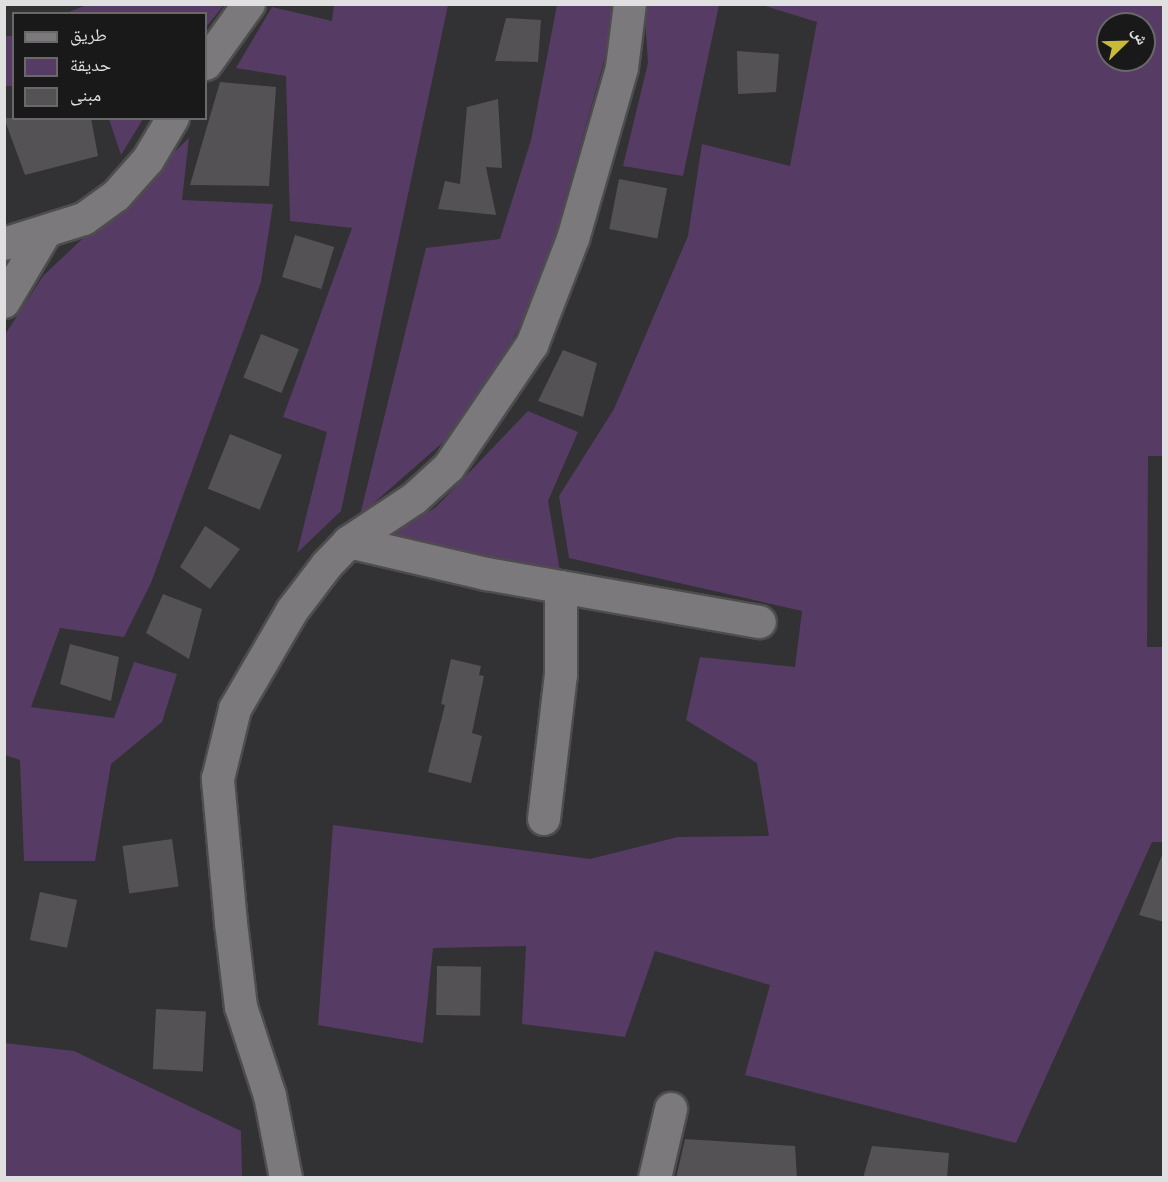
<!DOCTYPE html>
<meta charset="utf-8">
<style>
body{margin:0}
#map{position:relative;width:1168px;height:1182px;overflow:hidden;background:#323133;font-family:"Golos Text","Noto Naskh Arabic",sans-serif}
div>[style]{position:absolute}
.green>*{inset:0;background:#563c64;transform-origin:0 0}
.building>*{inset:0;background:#545255;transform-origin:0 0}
.roads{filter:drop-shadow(2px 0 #4e4d4e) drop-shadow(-2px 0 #4e4d4e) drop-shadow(0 2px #4e4d4e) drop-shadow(0 -2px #4e4d4e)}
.minor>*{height:32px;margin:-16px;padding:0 16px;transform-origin:16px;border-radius:16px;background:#7b797c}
span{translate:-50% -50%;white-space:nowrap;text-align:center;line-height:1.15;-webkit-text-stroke:5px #1a191a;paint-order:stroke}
.frame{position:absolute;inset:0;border:6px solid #e1e0e1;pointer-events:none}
.legend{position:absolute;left:12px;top:12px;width:195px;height:108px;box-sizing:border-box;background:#1a191a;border:2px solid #6a696a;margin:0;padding:8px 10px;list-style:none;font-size:18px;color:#e1e0e1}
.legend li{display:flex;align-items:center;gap:12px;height:30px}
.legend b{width:30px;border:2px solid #6a696a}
.north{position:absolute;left:1096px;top:12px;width:60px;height:60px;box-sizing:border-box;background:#1a191a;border:2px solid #6a696a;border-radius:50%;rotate:67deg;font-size:16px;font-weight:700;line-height:24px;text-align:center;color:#e1e0e1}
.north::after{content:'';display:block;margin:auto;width:21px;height:27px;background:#c8bb3b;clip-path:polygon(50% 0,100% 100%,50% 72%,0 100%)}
</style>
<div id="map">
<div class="green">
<div style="clip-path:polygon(87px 5px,87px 4px,224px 5px,206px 27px,206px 14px,66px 13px)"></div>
<div style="clip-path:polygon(334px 5px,448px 5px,341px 511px,297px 553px,327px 432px,283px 417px,352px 228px,290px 221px,286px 76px,236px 68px,272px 7px,332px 21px)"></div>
<div style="clip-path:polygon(557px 5px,613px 5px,616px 18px,542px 283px,473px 416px,360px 515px,426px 248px,500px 239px,531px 140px)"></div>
<div style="clip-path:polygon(644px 5px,719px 5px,683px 176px,623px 166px,648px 63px)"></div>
<div style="clip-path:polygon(evenodd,762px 5px,1163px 5px,1164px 456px,1148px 456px,1147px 647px,1163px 647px,1163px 842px,1152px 842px,1016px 1143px,745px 1075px,770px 985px,655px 951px,625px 1037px,522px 1024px,526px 946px,433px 948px,423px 1043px,318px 1025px,333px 825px,590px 859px,678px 837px,769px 836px,757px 763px,686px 720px,700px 657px,795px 667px,802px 611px,569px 558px,559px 496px,614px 409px,688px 236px,702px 144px,790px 166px,817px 22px,762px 5px,1108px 24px,1144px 24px,1144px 60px,1108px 60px,1108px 24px)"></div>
<div style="left:13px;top:36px;width:50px;height:9px;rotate:90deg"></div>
<div style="clip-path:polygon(109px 119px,143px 119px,121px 155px)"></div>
<div style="clip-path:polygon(189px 138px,182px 200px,273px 204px,261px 282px,151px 583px,124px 637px,60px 628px,31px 707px,114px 718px,134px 662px,177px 674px,162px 722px,111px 764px,95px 861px,24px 861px,20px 760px,5px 755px,4px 336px,43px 276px)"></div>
<div style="clip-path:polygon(528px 411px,578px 432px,548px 501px,560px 571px,387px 536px,436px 507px)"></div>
<div style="clip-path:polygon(5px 1043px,74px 1051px,241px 1131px,242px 1177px,5px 1177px)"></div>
</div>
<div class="building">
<div style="clip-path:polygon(506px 18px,541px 20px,538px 62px,495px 61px)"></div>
<div style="clip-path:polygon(737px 51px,779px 54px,776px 92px,738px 94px)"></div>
<div style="clip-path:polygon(220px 82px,276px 87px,269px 186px,190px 185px)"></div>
<div style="clip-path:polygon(498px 99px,502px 168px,486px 167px,496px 215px,438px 209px,445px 181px,460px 184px,467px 107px)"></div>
<div style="clip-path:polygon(4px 118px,91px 118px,98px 156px,25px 175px)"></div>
<div style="left:619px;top:179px;width:49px;height:51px;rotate:11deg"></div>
<div style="left:295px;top:235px;width:41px;height:44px;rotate:17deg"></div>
<div style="left:261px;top:334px;width:41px;height:47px;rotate:22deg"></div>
<div style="clip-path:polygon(563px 350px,597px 363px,583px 417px,538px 401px)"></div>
<div style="left:230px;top:434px;width:56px;height:59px;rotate:22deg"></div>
<div style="clip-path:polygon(205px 526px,240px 549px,210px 589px,180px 567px)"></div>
<div style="clip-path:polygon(163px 594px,202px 609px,189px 659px,146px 633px)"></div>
<div style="clip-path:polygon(70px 644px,119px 657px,111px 701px,60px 684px)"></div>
<div style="clip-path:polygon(451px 659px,481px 666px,479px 675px,484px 676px,472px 733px,482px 736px,471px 783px,428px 772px,445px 705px,441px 704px)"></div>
<div style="left:172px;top:839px;width:48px;height:50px;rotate:82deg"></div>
<div style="clip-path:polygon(1162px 855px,1164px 855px,1164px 922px,1139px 915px)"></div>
<div style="left:40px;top:892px;width:38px;height:49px;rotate:12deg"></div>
<div style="left:437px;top:966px;width:44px;height:49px;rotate:1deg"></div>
<div style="left:156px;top:1009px;width:50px;height:60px;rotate:3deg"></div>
<div style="clip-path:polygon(685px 1139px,795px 1146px,797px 1178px,676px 1178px)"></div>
<div style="clip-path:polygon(872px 1146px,949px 1153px,947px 1178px,863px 1178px)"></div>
</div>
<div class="roads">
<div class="minor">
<div style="left:206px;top:64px;width:74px;rotate:-54.4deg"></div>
<div style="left:4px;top:244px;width:84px;rotate:-17.4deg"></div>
<div style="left:84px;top:219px;width:39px;rotate:-36deg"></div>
<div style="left:116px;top:196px;width:48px;rotate:-48.4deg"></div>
<div style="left:148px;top:160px;width:49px;rotate:-59.2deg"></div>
<div style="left:4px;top:302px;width:80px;rotate:-59.3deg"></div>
<div style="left:349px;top:542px;width:142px;rotate:13.1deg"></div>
<div style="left:487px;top:574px;width:277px;rotate:10deg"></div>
<div style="left:544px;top:819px;width:145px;rotate:-83.3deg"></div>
<div style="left:561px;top:675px;width:88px;rotate:-90deg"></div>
<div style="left:286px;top:1178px;width:84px;rotate:-101deg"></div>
<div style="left:270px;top:1096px;width:94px;rotate:-108deg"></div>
<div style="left:241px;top:1007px;width:85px;rotate:-96.8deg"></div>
<div style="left:231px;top:923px;width:145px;rotate:-95.2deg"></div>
<div style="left:218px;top:779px;width:72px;rotate:-76.3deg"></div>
<div style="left:235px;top:709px;width:113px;rotate:-59.8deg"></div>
<div style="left:292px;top:611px;width:58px;rotate:-52.7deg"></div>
<div style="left:327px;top:565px;width:32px;rotate:-46deg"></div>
<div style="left:349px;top:542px;width:78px;rotate:-33.5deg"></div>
<div style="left:414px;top:499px;width:47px;rotate:-42.4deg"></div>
<div style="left:449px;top:467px;width:148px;rotate:-55.8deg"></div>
<div style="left:532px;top:345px;width:114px;rotate:-68.9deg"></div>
<div style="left:573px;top:239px;width:178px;rotate:-74deg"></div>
<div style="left:622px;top:68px;width:64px;rotate:-82.9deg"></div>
<div style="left:655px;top:1178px;width:71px;rotate:-76.9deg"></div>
</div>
</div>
<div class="frame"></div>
<ul class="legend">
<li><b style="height:8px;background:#7b797c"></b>طريق</li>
<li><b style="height:16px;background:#563c64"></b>حديقة</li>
<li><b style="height:16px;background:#545255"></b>مبنى</li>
</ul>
<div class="north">ش</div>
</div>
